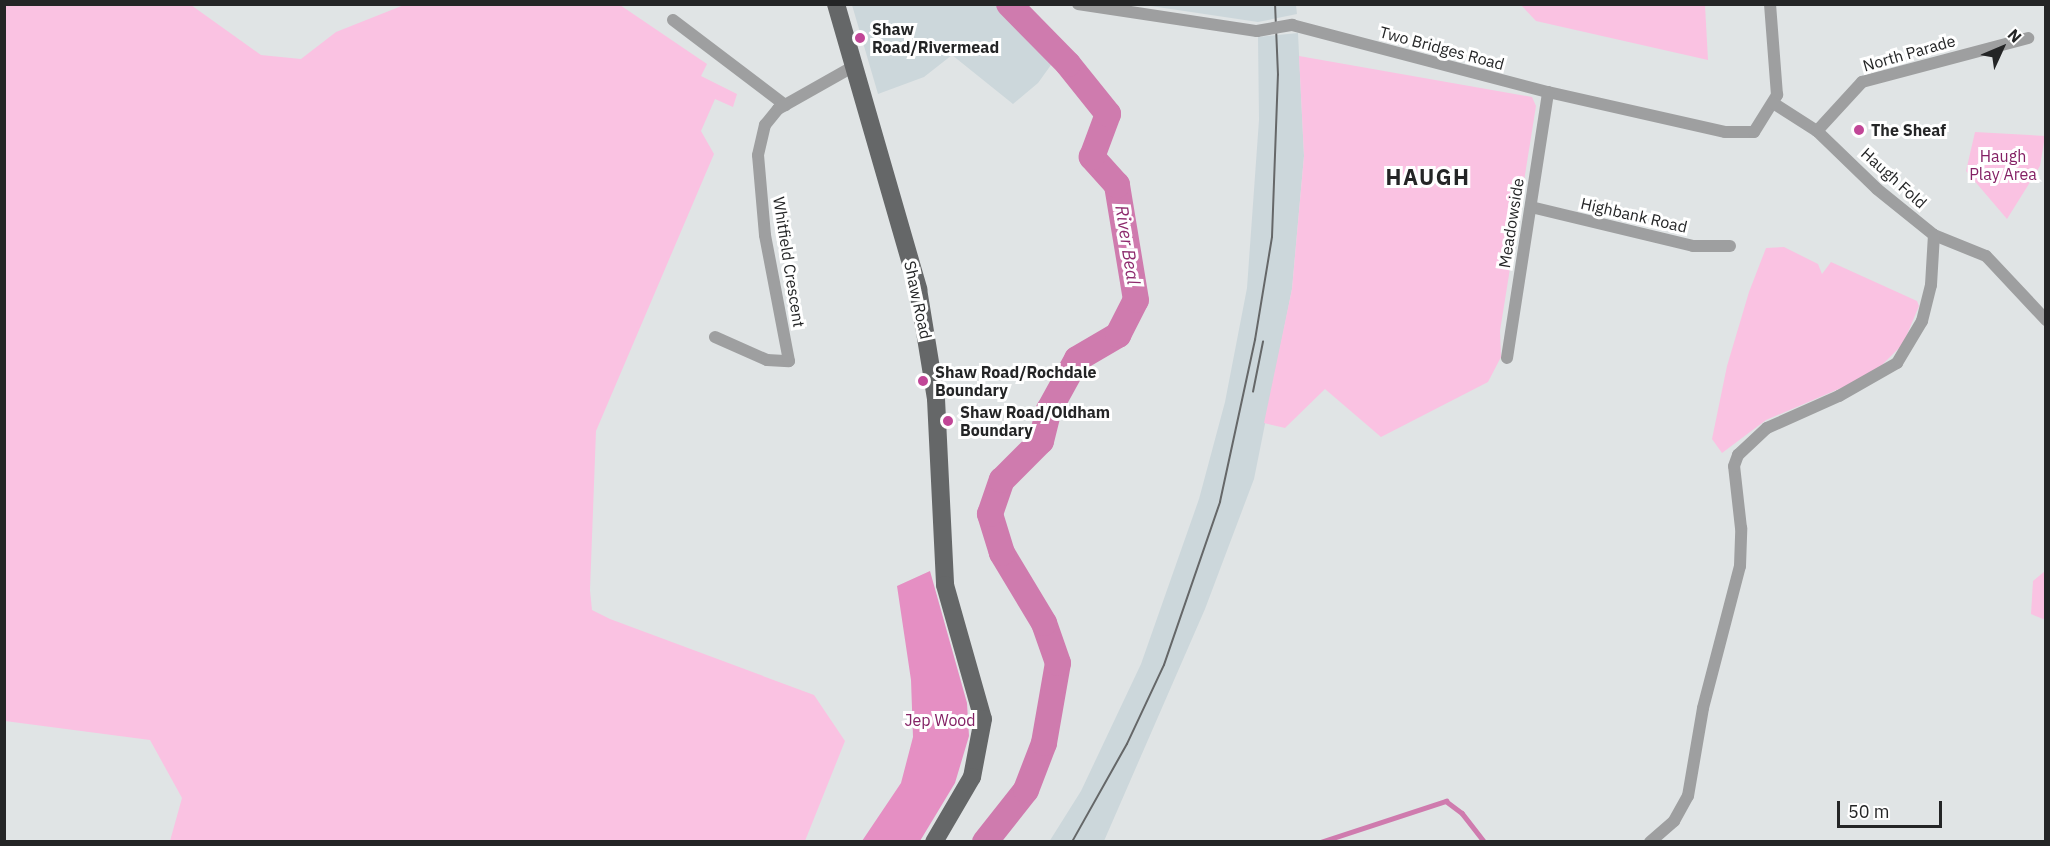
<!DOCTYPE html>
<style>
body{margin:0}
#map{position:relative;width:2050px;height:846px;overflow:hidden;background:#e0e4e5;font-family:"IBM Plex Sans",sans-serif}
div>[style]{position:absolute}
.built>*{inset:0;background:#ccd7db}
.green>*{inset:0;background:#fac2e2}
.forest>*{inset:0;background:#e58fc3}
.stream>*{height:4.5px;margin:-2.25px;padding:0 2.25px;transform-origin:2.25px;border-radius:2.25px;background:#cf7bae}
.river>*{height:26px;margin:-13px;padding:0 13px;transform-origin:13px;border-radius:13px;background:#cf7bae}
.street>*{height:12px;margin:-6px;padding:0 6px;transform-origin:6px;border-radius:6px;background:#9e9fa0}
.primary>*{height:18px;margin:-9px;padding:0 9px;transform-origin:9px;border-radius:9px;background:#656768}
.tram>*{height:1.5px;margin:-0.75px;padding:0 0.75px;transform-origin:0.75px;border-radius:0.75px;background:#656768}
.street-bridge>*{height:12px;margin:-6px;padding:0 6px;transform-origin:6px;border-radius:6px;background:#9e9fa0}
.dots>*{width:16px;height:16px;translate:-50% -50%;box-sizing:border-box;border:3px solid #fff;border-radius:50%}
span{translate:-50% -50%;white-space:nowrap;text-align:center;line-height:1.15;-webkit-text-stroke:6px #fff;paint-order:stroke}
.poi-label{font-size:16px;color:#242526;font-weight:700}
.left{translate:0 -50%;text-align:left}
.street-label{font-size:16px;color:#242526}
.park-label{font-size:16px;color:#842165}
.water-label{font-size:18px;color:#8d2b6d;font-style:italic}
.district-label{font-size:22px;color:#242526;font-weight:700;letter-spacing:1.5px}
.frame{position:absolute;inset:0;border:6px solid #242526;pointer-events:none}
.north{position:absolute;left:1972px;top:18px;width:60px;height:60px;-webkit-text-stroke:4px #fff;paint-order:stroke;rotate:46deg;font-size:16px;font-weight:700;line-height:24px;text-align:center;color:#242526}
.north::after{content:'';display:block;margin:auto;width:21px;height:27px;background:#242526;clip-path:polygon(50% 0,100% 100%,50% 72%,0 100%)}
.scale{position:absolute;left:1837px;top:801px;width:105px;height:27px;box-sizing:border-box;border:3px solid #242526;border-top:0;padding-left:8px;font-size:18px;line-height:21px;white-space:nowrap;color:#242526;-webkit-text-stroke:4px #fff;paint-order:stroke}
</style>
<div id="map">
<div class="built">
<div style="clip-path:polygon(852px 5px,1001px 5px,1029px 27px,1056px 58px,1038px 83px,1013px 104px,952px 55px,924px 77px,878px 94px)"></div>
<div style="clip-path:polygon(1144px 5px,1296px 5px,1297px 14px,1258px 22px)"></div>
<div style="clip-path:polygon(1298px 33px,1304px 156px,1292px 289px,1254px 479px,1205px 609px,1104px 841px,1049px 842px,1081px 791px,1141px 664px,1199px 499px,1225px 402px,1247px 288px,1259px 120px,1258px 37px)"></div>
</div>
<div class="green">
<div style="clip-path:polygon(5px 4px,191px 5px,261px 55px,301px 59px,336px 32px,404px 5px,620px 5px,707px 64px,701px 76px,737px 94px,733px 107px,715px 99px,701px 131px,714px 154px,596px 431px,590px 590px,592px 610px,610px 619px,814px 695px,845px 741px,805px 841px,170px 841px,182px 798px,150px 740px,5px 721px)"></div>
<div style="clip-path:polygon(1521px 5px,1705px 5px,1708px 60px,1536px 21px)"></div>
<div style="clip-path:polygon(1299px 56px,1532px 97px,1536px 106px,1500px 331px,1501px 357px,1488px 382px,1381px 437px,1325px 389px,1285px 428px,1264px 423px,1292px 289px,1304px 156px)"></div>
<div style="clip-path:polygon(1975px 132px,2045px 136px,2040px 166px,2007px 219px,1966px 171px)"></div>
<div style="clip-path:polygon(1784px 247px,1818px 264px,1822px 274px,1831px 262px,1917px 301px,1919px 306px,1903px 344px,1882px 365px,1855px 382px,1766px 420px,1722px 453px,1712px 439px,1727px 366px,1749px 292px,1766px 248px)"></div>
<div style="clip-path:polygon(2045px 571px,2045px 618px,2043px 619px,2031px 614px,2033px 581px)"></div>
</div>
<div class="forest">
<div style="clip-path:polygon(930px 571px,967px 703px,969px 736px,955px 783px,920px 841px,862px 841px,901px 783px,913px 737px,911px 680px,897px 586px)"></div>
</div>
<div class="stream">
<div style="left:1321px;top:842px;width:132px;rotate:-18.2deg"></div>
<div style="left:1446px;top:801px;width:20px;rotate:37deg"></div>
<div style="left:1462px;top:813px;width:36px;rotate:52deg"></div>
</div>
<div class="river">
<div style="left:985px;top:842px;width:66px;rotate:-51.7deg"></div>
<div style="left:1026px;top:790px;width:50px;rotate:-69deg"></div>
<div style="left:1044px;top:743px;width:81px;rotate:-80.1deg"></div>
<div style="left:1058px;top:663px;width:42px;rotate:-109.3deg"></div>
<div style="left:1044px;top:623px;width:82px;rotate:-121deg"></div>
<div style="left:1002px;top:553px;width:41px;rotate:-107.1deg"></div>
<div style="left:990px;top:514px;width:36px;rotate:-71deg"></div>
<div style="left:1002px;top:480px;width:55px;rotate:-45deg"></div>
<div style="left:1041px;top:441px;width:32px;rotate:-76deg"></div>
<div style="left:1049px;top:410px;width:58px;rotate:-61.2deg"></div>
<div style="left:1077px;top:359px;width:48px;rotate:-30.3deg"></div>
<div style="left:1118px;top:335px;width:39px;rotate:-63deg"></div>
<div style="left:1136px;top:300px;width:117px;rotate:-99.4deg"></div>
<div style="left:1117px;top:185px;width:38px;rotate:-132deg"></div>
<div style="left:1092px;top:157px;width:46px;rotate:-69.6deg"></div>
<div style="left:1108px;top:114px;width:64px;rotate:-128.7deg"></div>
<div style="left:1068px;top:64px;width:84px;rotate:-134.5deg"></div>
</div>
<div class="street">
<div style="left:1078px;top:4px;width:181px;rotate:8.6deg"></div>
<div style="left:673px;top:20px;width:141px;rotate:37.2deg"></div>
<div style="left:1292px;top:25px;width:265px;rotate:14.7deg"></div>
<div style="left:1548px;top:92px;width:181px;rotate:12.7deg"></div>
<div style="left:1725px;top:132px;width:29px"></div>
<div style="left:1754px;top:132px;width:44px;rotate:-58.1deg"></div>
<div style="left:1777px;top:95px;width:91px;rotate:-94.4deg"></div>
<div style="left:1773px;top:103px;width:52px;rotate:32.5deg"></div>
<div style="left:1817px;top:131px;width:83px;rotate:44deg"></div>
<div style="left:1877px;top:189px;width:73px;rotate:38.9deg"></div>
<div style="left:1934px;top:235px;width:56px;rotate:22deg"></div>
<div style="left:1986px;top:256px;width:88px;rotate:46.8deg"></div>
<div style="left:1817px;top:131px;width:67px;rotate:-47.4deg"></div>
<div style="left:1862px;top:82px;width:172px;rotate:-14.8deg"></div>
<div style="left:1531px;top:207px;width:167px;rotate:13.5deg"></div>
<div style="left:1693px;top:246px;width:37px"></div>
<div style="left:715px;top:337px;width:57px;rotate:23.9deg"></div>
<div style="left:767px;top:360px;width:22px;rotate:3deg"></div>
<div style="left:789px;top:361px;width:128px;rotate:-100.8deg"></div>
<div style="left:765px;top:235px;width:80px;rotate:-95deg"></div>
<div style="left:758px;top:155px;width:31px;rotate:-77deg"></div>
<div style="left:765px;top:125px;width:21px;rotate:-51deg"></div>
<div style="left:778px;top:109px;width:87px;rotate:-29.5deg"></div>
<div style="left:1507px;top:358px;width:269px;rotate:-81.2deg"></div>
<div style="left:1650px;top:842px;width:32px;rotate:-41deg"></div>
<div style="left:1674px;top:821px;width:29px;rotate:-61deg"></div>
<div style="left:1688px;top:796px;width:89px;rotate:-80.3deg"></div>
<div style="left:1703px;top:708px;width:147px;rotate:-75.4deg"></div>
<div style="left:1740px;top:566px;width:38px;rotate:-88deg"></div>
<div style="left:1741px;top:528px;width:62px;rotate:-96.4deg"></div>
<div style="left:1734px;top:466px;width:12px;rotate:-70deg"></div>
<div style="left:1738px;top:455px;width:40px;rotate:-43deg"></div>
<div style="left:1767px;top:428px;width:79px;rotate:-24deg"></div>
<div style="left:1839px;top:396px;width:67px;rotate:-29.6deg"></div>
<div style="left:1897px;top:363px;width:49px;rotate:-59.2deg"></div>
<div style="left:1922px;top:321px;width:37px;rotate:-76deg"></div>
<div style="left:1931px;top:285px;width:50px;rotate:-86.6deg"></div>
</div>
<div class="primary">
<div style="left:836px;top:4px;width:297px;rotate:73.9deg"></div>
<div style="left:918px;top:289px;width:111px;rotate:80.7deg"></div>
<div style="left:936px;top:399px;width:186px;rotate:87.2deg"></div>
<div style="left:945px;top:585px;width:139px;rotate:74.2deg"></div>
<div style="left:983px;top:719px;width:59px;rotate:100.7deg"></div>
<div style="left:972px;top:777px;width:75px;rotate:120.3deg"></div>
</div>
<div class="tram">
<div style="left:1253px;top:392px;width:51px;rotate:-78.7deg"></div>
<div style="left:1072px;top:842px;width:112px;rotate:-60.7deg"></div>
<div style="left:1127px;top:744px;width:87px;rotate:-64.9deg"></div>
<div style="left:1164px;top:665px;width:172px;rotate:-71deg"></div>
<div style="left:1220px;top:502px;width:166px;rotate:-77.8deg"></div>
<div style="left:1255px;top:340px;width:104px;rotate:-80.6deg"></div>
<div style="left:1272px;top:237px;width:162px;rotate:-87.9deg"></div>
<div style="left:1278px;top:75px;width:71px;rotate:-92.4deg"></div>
</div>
<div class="street-bridge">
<div style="left:1257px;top:31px;width:36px;rotate:-10deg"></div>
</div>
<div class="dots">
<div style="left:860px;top:38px;background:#c14697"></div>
<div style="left:1859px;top:130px;background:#c14697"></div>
<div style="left:923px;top:381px;background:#c14697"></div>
<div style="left:948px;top:421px;background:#c14697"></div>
</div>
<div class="poi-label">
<span class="left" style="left:872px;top:38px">Shaw<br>Road/Rivermead</span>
<span class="left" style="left:1871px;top:130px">The Sheaf</span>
<span class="left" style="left:935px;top:381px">Shaw Road/Rochdale<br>Boundary</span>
<span class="left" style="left:960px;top:421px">Shaw Road/Oldham<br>Boundary</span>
</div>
<div class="street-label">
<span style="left:1442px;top:48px;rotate:15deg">Two Bridges Road</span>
<span style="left:1909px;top:53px;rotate:-16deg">North Parade</span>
<span style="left:1894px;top:178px;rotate:42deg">Haugh Fold</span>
<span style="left:1634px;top:215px;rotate:13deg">Highbank Road</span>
<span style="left:1511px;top:223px;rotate:-81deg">Meadowside</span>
<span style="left:789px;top:262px;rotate:81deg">Whitfield Crescent</span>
<span style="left:918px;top:300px;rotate:78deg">Shaw Road</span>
</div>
<div class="park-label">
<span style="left:2003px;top:165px">Haugh<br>Play Area</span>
<span style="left:940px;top:720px">Jep Wood</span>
</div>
<div class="water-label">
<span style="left:1127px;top:245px;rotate:81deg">River Beal</span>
</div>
<div class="district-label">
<span style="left:1428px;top:177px">HAUGH</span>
</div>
<div class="frame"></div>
<div class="north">N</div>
<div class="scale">50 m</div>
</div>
